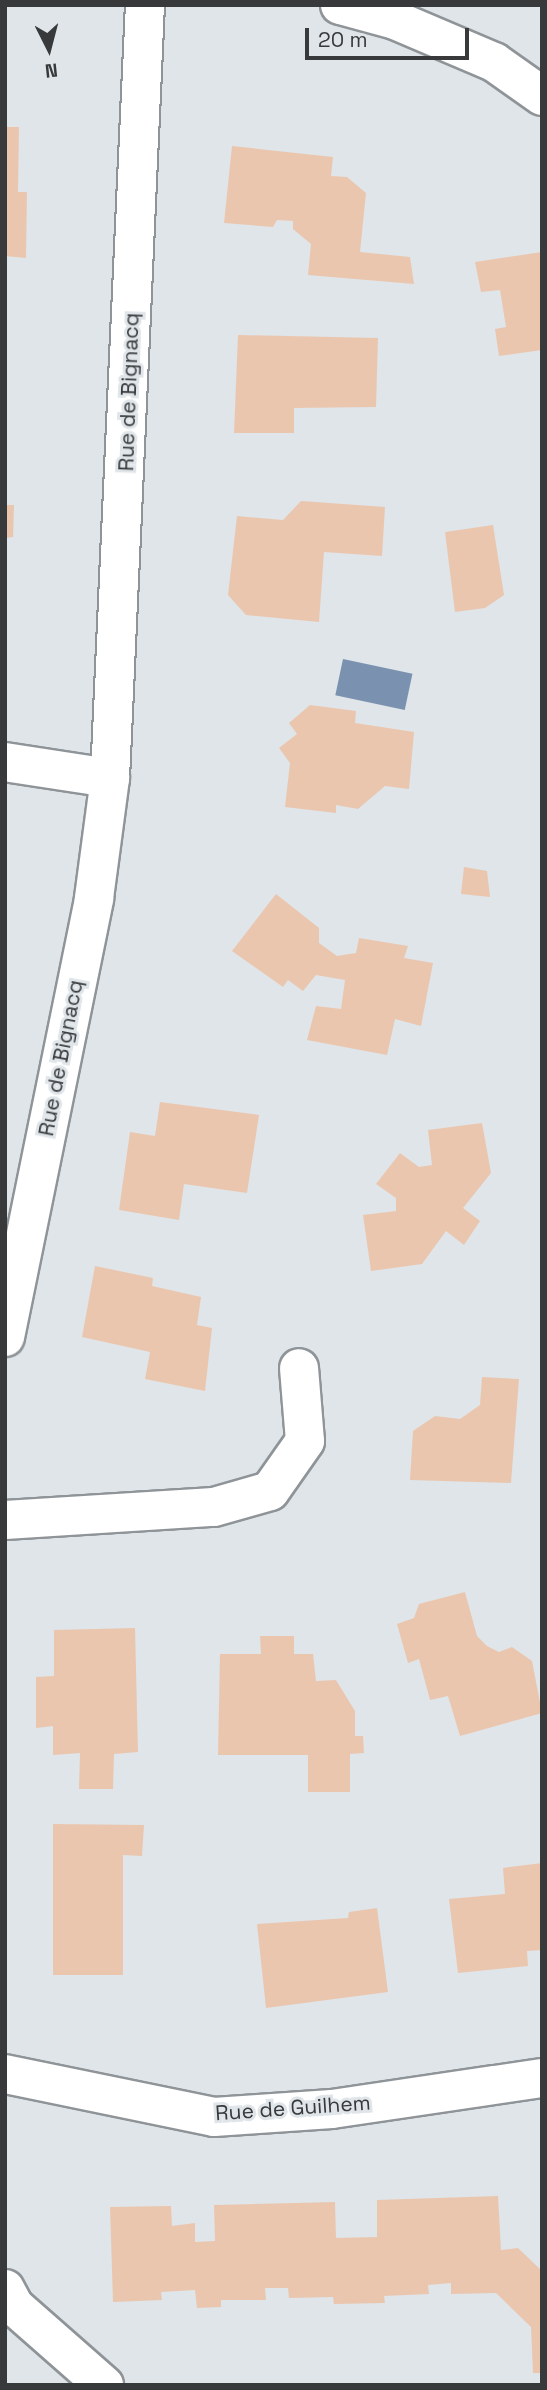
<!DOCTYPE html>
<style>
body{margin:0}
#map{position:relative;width:547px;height:2390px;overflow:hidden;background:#dfe5e9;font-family:"Space Grotesk",sans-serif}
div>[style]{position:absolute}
.water>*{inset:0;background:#7a92b0;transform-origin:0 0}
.building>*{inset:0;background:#ebc6ae}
.roads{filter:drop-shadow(2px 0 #8f9498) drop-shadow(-2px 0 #8f9498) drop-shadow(0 2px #8f9498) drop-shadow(0 -2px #8f9498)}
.minor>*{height:38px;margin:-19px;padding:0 19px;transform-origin:19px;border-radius:19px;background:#fff}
span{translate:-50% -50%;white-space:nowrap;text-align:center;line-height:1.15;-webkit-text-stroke:6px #dfe5e9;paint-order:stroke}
.street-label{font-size:21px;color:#37393b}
.frame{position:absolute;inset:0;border:7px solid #37393b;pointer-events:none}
.north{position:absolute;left:14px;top:14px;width:70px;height:70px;-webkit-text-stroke:5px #dfe5e9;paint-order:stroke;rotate:174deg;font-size:19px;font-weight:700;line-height:28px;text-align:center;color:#37393b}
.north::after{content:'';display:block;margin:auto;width:24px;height:32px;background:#37393b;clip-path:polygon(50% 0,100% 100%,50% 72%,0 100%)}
.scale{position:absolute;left:305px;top:28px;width:164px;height:32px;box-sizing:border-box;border:4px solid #37393b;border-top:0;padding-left:9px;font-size:21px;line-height:24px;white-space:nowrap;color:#37393b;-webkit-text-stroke:5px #dfe5e9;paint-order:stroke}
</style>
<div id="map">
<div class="water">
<div style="left:343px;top:659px;width:71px;height:37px;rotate:12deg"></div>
</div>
<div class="building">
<div style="clip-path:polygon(5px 127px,19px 127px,18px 192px,27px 192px,26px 258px,5px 256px)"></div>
<div style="clip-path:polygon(232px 146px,333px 157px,331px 176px,347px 177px,366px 193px,360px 252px,410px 257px,414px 284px,308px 275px,311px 244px,293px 229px,293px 221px,277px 220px,273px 227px,224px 223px)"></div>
<div style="clip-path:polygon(542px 252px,542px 350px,499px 356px,495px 329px,506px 327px,500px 290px,481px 292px,475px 262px)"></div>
<div style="clip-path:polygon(238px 335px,378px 338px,376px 407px,294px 408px,294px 433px,234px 433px)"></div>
<div style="clip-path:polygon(301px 501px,385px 507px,382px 556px,324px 552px,319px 622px,246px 615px,228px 595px,237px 516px,283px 520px)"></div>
<div style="clip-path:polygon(5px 505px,14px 505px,13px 537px,5px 538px)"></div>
<div style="clip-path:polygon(493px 525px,504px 595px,485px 608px,455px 612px,445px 532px)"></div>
<div style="clip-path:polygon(310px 705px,356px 711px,355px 723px,414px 732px,409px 789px,385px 786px,358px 809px,336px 805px,336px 813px,285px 807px,290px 763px,279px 748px,297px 734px,289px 723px)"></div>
<div style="clip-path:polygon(464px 867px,487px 871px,490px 897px,461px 894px)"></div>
<div style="clip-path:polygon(276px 894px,319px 928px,319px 943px,337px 956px,356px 953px,359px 938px,408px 946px,404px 958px,433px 963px,421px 1026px,395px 1019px,387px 1055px,307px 1040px,316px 1006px,341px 1009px,345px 980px,316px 975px,303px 991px,288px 980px,283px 987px,232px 951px)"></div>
<div style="clip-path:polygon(160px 1102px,259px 1115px,247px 1193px,184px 1184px,179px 1220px,119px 1210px,130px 1132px,155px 1136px)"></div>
<div style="clip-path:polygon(482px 1123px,491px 1173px,463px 1208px,480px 1221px,464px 1245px,446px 1231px,422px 1264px,371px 1271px,363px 1215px,396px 1211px,396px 1198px,376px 1184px,400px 1153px,419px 1167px,432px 1165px,428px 1130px)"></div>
<div style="clip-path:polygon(95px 1266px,153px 1278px,152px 1286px,201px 1297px,197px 1325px,212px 1328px,205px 1391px,145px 1379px,150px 1352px,82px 1337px)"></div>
<div style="clip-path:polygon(482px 1377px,519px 1379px,511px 1483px,410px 1480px,413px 1431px,435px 1416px,460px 1419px,480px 1405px)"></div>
<div style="clip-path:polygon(465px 1592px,477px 1636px,487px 1646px,499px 1652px,512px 1647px,532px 1661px,542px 1713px,460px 1736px,448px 1696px,430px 1700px,419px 1659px,408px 1663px,397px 1624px,414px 1618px,419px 1604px)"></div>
<div style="clip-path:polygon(135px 1628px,138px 1752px,114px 1754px,113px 1789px,79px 1789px,80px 1753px,53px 1755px,53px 1726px,36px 1728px,36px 1677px,54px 1676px,54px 1630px)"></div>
<div style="clip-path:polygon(260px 1636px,294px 1636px,294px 1654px,313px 1654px,316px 1681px,336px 1680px,355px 1711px,355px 1736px,363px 1736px,364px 1753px,350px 1754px,350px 1792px,308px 1792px,308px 1755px,218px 1755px,220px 1654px,261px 1654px)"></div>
<div style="clip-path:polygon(53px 1824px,144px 1825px,142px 1856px,123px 1855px,123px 1975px,53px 1975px)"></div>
<div style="clip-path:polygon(542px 1863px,542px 1950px,527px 1951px,528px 1966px,458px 1973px,449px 1899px,505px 1894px,503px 1868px)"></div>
<div style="clip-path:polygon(377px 1908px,388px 1992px,266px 2008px,257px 1924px,348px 1918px,349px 1912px)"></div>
<div style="clip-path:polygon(498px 2196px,501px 2250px,518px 2248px,542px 2271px,542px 2373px,533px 2373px,531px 2327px,496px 2293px,451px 2294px,451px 2283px,428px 2285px,429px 2294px,384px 2296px,385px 2303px,334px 2304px,333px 2297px,289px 2298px,288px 2288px,265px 2288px,266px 2300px,221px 2300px,221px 2307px,197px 2308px,195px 2290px,161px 2292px,162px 2300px,113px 2302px,110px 2207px,171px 2206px,172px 2226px,195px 2223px,195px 2242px,215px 2241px,214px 2205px,335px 2202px,336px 2238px,377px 2237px,377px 2200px)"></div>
</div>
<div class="roads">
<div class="minor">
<div style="left:340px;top:5px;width:57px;rotate:15.3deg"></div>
<div style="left:395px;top:20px;width:108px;rotate:23deg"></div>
<div style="left:494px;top:62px;width:59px;rotate:35.3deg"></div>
<div style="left:5px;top:762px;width:106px;rotate:8.7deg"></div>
<div style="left:5px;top:1337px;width:448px;rotate:-78.5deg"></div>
<div style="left:94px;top:898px;width:121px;rotate:-82.4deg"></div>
<div style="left:110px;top:778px;width:774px;rotate:-87.41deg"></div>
<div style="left:5px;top:1520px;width:209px;rotate:-3.6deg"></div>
<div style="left:214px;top:1507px;width:58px;rotate:-15.9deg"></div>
<div style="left:270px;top:1491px;width:61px;rotate:-55deg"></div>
<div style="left:305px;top:1441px;width:73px;rotate:-94.7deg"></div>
<div style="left:5px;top:2074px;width:213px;rotate:11.6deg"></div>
<div style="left:214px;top:2117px;width:118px;rotate:-3.9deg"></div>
<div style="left:332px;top:2109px;width:212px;rotate:-8.4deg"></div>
<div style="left:5px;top:2289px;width:19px;rotate:62deg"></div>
<div style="left:14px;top:2306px;width:120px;rotate:41.3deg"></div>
</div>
</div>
<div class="street-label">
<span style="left:129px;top:392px;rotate:-88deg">Rue de Bignacq</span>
<span style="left:61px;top:1058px;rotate:-79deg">Rue de Bignacq</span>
<span style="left:293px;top:2108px;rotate:-4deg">Rue de Guilhem</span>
</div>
<div class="frame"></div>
<div class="north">N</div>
<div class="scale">20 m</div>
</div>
